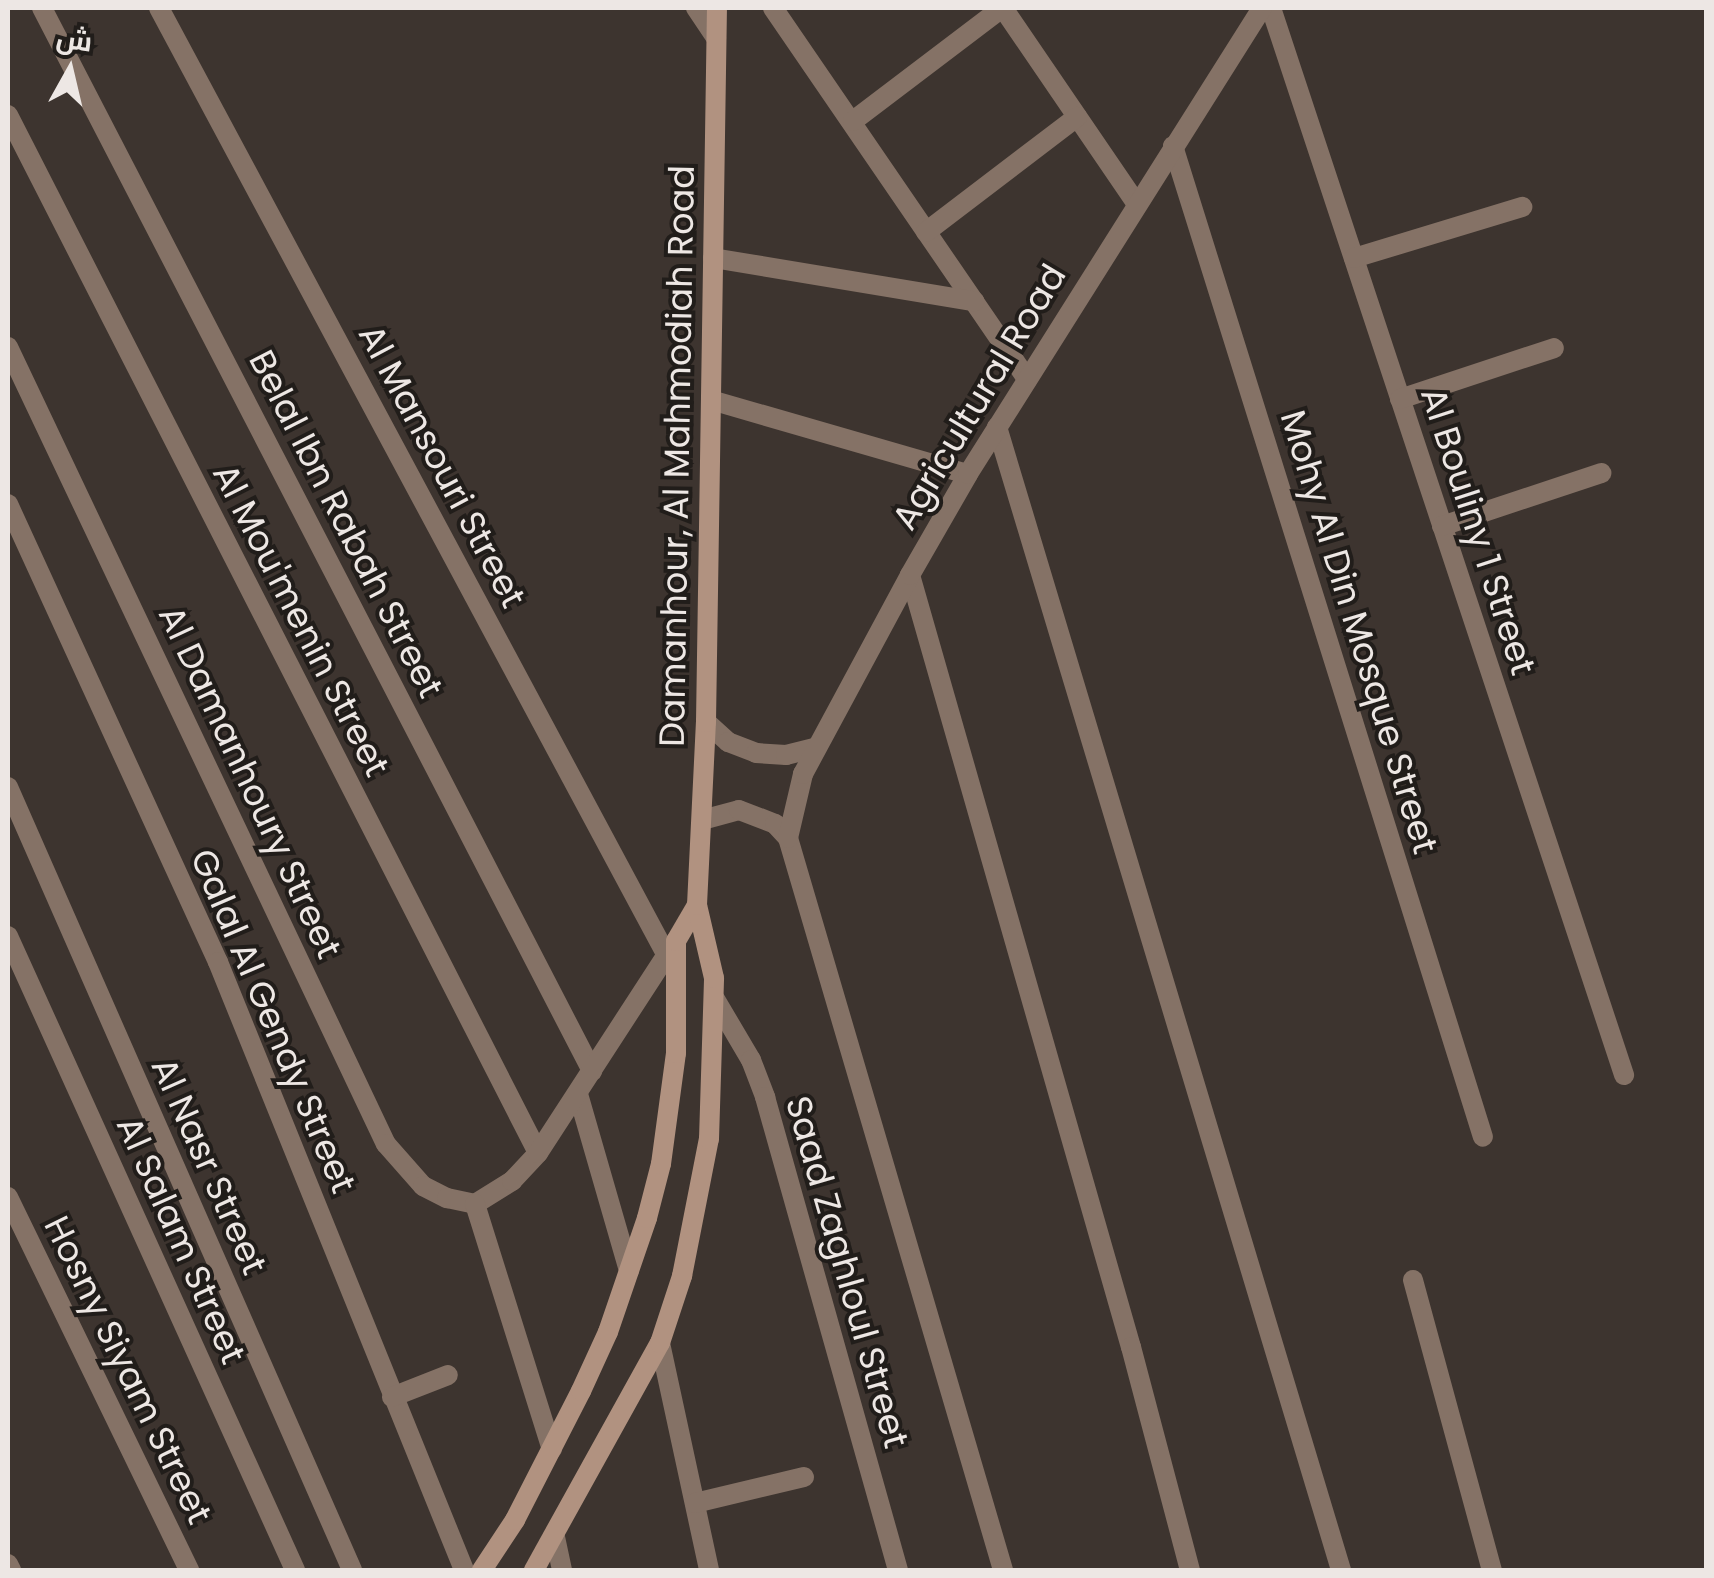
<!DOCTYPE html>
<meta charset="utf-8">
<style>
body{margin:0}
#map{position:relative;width:1714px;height:1578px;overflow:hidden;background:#3d342f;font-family:Poppins,Cairo,sans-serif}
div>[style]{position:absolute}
.street>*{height:20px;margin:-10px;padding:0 10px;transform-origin:10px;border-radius:10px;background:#857266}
.secondary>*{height:20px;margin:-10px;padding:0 10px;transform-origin:10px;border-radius:10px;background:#b19280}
span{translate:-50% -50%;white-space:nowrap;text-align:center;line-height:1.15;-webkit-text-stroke:8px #211d1a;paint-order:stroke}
.street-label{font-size:35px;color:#ede7e4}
.frame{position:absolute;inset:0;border:10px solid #ede7e4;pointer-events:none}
.north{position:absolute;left:20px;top:20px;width:100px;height:100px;-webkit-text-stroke:8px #211d1a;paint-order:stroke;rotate:8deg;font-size:28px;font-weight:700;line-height:40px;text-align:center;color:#ede7e4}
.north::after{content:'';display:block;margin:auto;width:35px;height:45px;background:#ede7e4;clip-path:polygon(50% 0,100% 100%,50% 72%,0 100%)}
</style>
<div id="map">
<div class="street">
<div style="left:42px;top:8px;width:1197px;rotate:62.64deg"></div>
<div style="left:159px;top:8px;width:1076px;rotate:61.81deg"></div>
<div style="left:696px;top:8px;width:36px;rotate:56deg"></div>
<div style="left:773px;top:8px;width:450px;rotate:55.6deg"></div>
<div style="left:1003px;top:8px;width:236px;rotate:55.7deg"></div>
<div style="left:1271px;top:8px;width:1124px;rotate:71.69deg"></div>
<div style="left:8px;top:115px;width:1165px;rotate:62.95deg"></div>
<div style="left:853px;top:121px;width:187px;rotate:-37.2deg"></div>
<div style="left:1173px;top:146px;width:1038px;rotate:72.63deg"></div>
<div style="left:926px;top:232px;width:190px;rotate:-37.3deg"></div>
<div style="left:713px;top:258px;width:265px;rotate:9.4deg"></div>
<div style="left:1354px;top:258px;width:176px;rotate:-16.9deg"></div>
<div style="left:8px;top:347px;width:882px;rotate:64.63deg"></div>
<div style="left:386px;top:1144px;width:56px;rotate:48.6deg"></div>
<div style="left:423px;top:1186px;width:27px;rotate:27deg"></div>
<div style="left:447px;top:1198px;width:29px;rotate:12deg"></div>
<div style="left:1400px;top:399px;width:162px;rotate:-18.3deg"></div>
<div style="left:711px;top:400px;width:267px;rotate:16.1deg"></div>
<div style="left:997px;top:427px;width:1194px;rotate:73.25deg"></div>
<div style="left:8px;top:504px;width:504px;rotate:65.37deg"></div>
<div style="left:218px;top:962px;width:656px;rotate:67.97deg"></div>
<div style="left:1442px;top:526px;width:168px;rotate:-18.4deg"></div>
<div style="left:910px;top:575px;width:803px;rotate:74.03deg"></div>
<div style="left:1131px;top:1347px;width:231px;rotate:75.2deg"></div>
<div style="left:706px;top:722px;width:30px;rotate:42deg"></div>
<div style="left:728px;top:742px;width:30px;rotate:21deg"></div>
<div style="left:756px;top:753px;width:30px;rotate:4deg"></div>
<div style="left:786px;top:755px;width:30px;rotate:-14deg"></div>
<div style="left:8px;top:787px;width:855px;rotate:66.28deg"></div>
<div style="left:702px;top:820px;width:38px;rotate:-15deg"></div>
<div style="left:739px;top:810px;width:39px;rotate:21deg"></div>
<div style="left:775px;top:824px;width:19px;rotate:47deg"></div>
<div style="left:788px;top:838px;width:763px;rotate:73.63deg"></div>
<div style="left:788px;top:838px;width:66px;rotate:-76.8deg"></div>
<div style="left:803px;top:774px;width:226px;rotate:-61.7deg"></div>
<div style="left:910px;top:575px;width:116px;rotate:-60.1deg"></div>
<div style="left:968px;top:474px;width:551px;rotate:-57.75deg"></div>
<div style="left:8px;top:936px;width:696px;rotate:65.64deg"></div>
<div style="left:715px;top:999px;width:71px;rotate:59.5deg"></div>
<div style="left:751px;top:1060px;width:40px;rotate:69deg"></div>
<div style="left:765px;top:1097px;width:491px;rotate:74.3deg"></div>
<div style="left:578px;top:1094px;width:184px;rotate:73.9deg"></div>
<div style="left:8px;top:1197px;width:415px;rotate:64.1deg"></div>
<div style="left:475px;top:1204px;width:44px;rotate:-31.9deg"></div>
<div style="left:512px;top:1181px;width:38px;rotate:-47deg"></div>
<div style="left:538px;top:1153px;width:246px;rotate:-57deg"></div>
<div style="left:475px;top:1204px;width:257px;rotate:72.6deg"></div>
<div style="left:1413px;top:1280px;width:301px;rotate:74.8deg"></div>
<div style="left:660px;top:1343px;width:232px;rotate:77.8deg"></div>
<div style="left:392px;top:1397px;width:60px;rotate:-21.4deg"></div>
<div style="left:695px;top:1503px;width:112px;rotate:-13.4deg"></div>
<div style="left:555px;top:1537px;width:34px;rotate:78deg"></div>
<div style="left:8px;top:1564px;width:7px;rotate:63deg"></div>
</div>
<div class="secondary">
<div style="left:482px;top:1570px;width:60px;rotate:-56.6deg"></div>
<div style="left:515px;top:1520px;width:145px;rotate:-62.9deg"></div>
<div style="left:581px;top:1391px;width:65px;rotate:-65.4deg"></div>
<div style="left:608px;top:1332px;width:120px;rotate:-71.1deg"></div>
<div style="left:647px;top:1218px;width:56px;rotate:-75.5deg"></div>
<div style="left:661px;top:1164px;width:112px;rotate:-82.3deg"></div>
<div style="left:676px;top:1053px;width:112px;rotate:-90deg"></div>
<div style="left:676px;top:941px;width:42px;rotate:-59.7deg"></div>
<div style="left:534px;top:1570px;width:260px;rotate:-61deg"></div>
<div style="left:660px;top:1343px;width:71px;rotate:-71.8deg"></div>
<div style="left:682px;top:1276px;width:140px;rotate:-78.9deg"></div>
<div style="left:709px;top:1139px;width:161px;rotate:-88.2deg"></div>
<div style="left:714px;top:978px;width:75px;rotate:-103.1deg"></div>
<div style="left:697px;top:905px;width:183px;rotate:-87.2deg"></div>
<div style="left:706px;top:722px;width:714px;rotate:-89.12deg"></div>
</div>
<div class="street-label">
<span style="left:979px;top:397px;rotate:-59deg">Agricultural Road</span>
<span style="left:677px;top:456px;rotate:-89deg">Damanhour, Al Mahmodiah Road</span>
<span style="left:442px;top:466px;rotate:62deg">Al Mansouri Street</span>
<span style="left:346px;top:524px;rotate:63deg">Belal Ibn Rabah Street</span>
<span style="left:1478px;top:531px;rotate:72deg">Al Bouliny 1 Street</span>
<span style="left:301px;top:620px;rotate:63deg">Al Mou'menin Street</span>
<span style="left:1359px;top:632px;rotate:73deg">Mohy Al Din Mosque Street</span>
<span style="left:250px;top:782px;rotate:65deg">Al Damanhoury Street</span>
<span style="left:273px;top:1021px;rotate:67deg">Galal Al Gendy Street</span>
<span style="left:209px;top:1166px;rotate:66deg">Al Nasr Street</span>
<span style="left:181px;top:1240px;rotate:66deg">Al Salam Street</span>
<span style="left:847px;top:1272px;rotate:74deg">Saad Zaghloul Street</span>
<span style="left:128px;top:1370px;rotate:64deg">Hosny Siyam Street</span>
</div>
<div class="frame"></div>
<div class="north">ش</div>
</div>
